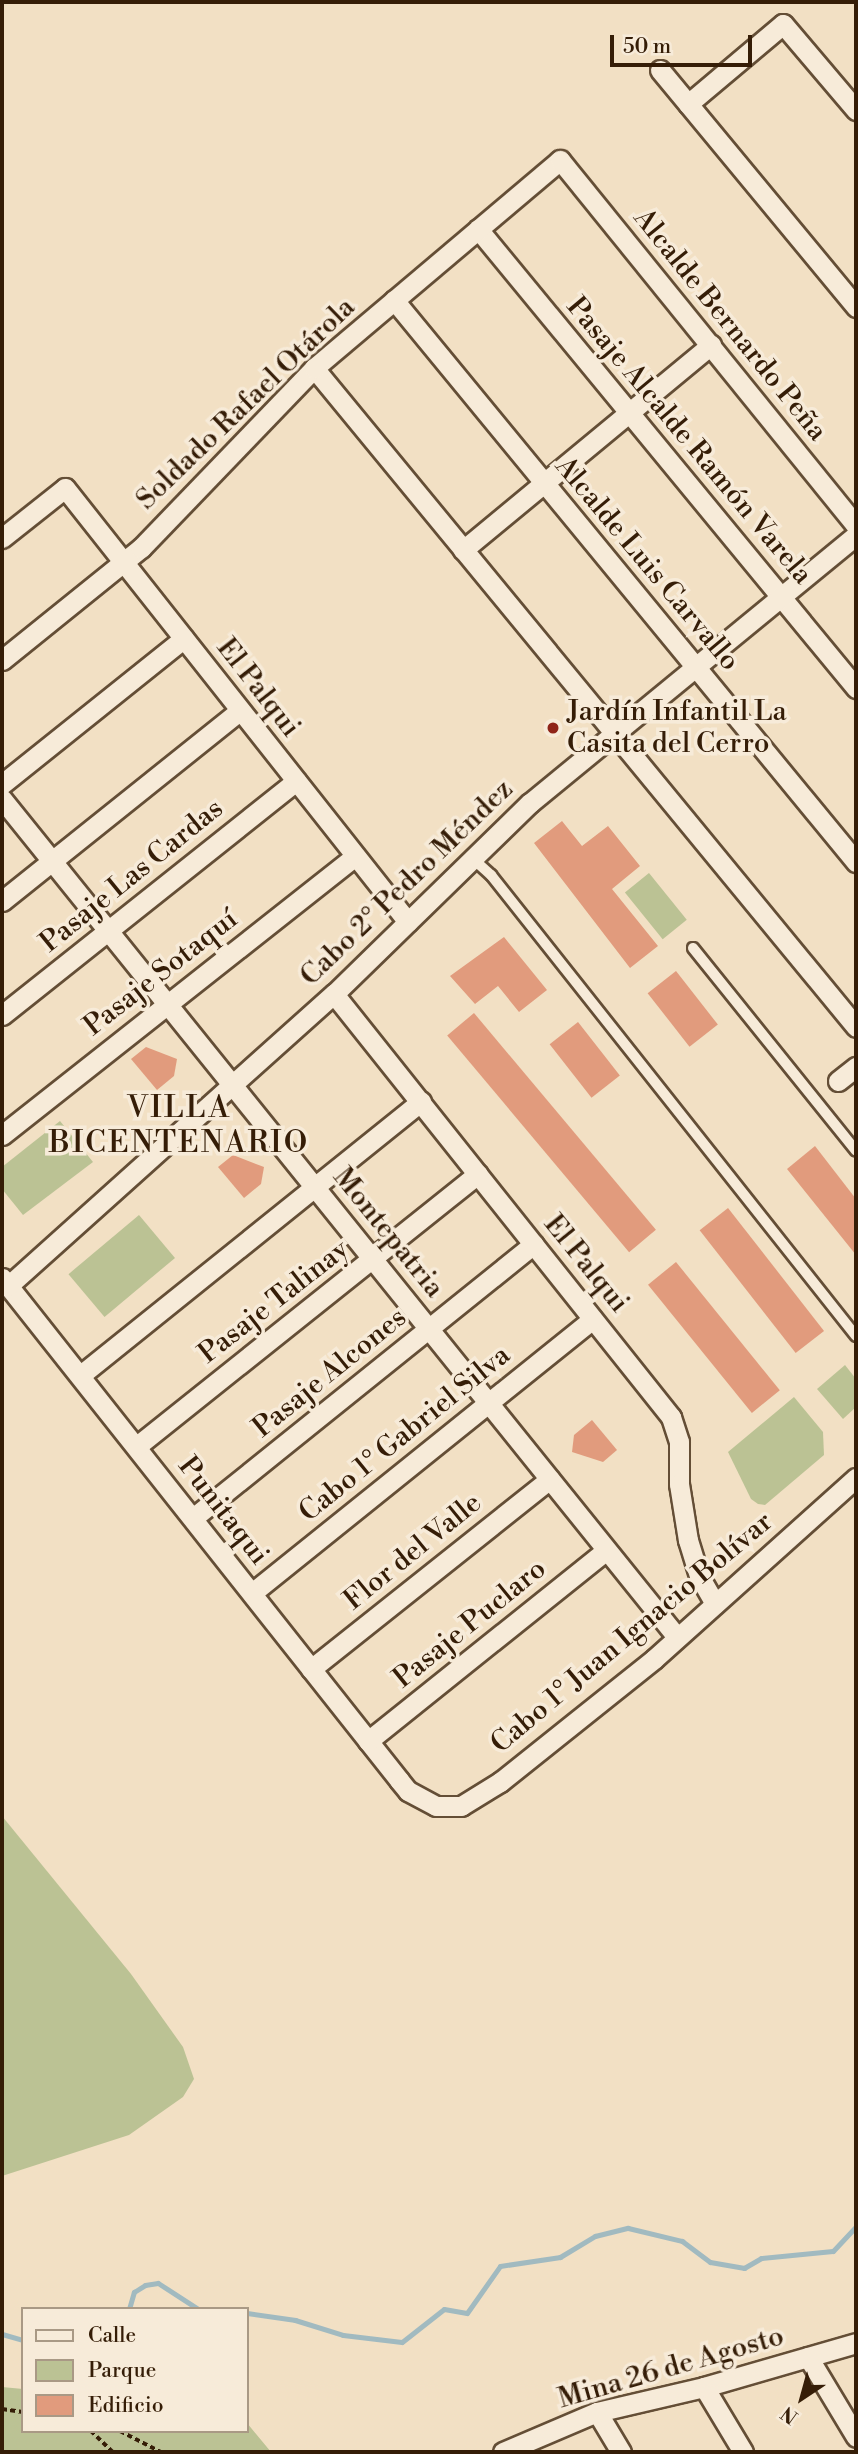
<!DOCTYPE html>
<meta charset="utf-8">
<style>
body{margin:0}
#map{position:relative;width:858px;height:2454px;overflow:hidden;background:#f2e0c4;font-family:"Libre Bodoni",serif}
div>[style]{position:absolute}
.green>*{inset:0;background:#bbc294;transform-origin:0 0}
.stream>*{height:5px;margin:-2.5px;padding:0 2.5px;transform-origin:2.5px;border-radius:2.5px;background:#a1bac0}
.building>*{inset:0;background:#e19b7d;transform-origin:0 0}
.path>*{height:3.5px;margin-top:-1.75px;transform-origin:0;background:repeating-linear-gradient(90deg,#351d07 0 5px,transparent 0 8.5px)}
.roads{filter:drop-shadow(2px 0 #644e36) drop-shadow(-2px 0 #644e36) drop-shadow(0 2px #644e36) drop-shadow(0 -2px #644e36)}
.service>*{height:10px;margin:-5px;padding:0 5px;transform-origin:5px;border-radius:5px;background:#f7ebd9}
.minor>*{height:19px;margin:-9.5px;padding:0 9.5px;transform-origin:9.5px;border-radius:9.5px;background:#f7ebd9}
.dots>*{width:19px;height:19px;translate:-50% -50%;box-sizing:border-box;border:4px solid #f7ebd9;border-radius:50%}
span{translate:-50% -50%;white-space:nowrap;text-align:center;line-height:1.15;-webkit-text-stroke:7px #f7ebd9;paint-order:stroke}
.street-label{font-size:28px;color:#351d07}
.poi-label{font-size:28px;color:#351d07}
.left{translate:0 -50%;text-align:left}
.neighbourhood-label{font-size:30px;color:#351d07;letter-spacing:2px}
.frame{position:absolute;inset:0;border:4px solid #351d07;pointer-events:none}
.legend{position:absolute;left:21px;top:2307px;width:228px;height:126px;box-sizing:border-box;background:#f7ebd9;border:2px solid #a99985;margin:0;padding:9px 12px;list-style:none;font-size:21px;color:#351d07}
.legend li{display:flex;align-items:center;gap:14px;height:35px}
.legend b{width:35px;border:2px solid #a99985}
.north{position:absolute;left:767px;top:2363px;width:70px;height:70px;-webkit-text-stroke:5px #f7ebd9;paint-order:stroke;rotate:216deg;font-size:19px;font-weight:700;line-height:28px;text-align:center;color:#351d07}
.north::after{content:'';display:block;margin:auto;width:24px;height:32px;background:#351d07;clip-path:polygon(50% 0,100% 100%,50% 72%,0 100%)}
.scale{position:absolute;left:610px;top:35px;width:142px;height:32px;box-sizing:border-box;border:4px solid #351d07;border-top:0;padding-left:9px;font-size:21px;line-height:24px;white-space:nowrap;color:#351d07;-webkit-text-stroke:5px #f7ebd9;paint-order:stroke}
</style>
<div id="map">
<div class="green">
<div style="left:649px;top:873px;width:60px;height:31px;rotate:51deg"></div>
<div style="clip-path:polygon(60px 1121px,93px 1162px,23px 1215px,2px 1189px,2px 1167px)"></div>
<div style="left:139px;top:1215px;width:56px;height:92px;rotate:50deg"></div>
<div style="clip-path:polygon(845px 1365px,856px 1379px,856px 1407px,843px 1419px,817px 1389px)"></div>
<div style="clip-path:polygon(794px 1397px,823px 1432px,824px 1455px,765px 1505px,758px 1504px,751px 1499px,728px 1452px)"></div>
<div style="clip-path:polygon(2px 1816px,131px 1974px,183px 2047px,194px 2079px,183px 2097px,129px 2135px,2px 2176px)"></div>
<div style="clip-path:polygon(2px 2387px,23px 2389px,23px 2431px,247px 2431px,247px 2423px,271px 2452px,2px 2452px)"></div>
</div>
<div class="stream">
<div style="left:129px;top:2309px;width:18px;rotate:-74deg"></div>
<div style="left:134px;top:2292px;width:13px;rotate:-32deg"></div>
<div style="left:145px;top:2285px;width:13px;rotate:-9deg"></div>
<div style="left:158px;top:2283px;width:48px;rotate:33deg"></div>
<div style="left:207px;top:2309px;width:17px"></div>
<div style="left:247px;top:2313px;width:49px;rotate:8.3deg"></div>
<div style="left:295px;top:2320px;width:50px;rotate:17.4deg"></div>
<div style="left:343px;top:2335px;width:59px;rotate:6.8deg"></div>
<div style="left:402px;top:2342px;width:53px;rotate:-38.2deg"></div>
<div style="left:444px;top:2309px;width:23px;rotate:10deg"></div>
<div style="left:467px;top:2313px;width:57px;rotate:-54.9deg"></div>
<div style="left:500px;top:2266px;width:61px;rotate:-8.5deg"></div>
<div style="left:560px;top:2257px;width:41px;rotate:-31deg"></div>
<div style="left:595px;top:2236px;width:34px;rotate:-14deg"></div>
<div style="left:628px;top:2228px;width:56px;rotate:13.5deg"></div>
<div style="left:682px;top:2241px;width:35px;rotate:37deg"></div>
<div style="left:710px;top:2262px;width:35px;rotate:10deg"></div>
<div style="left:744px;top:2268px;width:20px;rotate:-30deg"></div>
<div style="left:761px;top:2258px;width:72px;rotate:-5.6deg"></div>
<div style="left:833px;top:2251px;width:34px;rotate:-47deg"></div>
<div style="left:2px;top:2334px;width:22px;rotate:16deg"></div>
</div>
<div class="building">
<div style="clip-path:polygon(562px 821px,582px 846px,608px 826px,640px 866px,612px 889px,658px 946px,630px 968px,534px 843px)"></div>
<div style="clip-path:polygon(504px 937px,547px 990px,519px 1012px,498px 986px,475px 1004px,450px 976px)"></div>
<div style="left:676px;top:971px;width:68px;height:36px;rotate:52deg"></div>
<div style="left:474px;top:1013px;width:283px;height:35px;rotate:50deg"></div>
<div style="left:578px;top:1022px;width:68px;height:36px;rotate:52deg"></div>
<div style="clip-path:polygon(146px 1047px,177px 1059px,174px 1076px,157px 1090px,131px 1059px)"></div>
<div style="clip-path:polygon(815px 1146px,856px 1199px,856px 1255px,787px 1169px)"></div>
<div style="clip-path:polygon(233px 1155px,264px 1167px,261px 1184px,244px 1198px,218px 1167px)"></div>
<div style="left:728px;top:1208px;width:156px;height:36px;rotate:52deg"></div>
<div style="left:676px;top:1262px;width:165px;height:36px;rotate:51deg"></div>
<div style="clip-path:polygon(592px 1420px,617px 1450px,603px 1462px,572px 1452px,574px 1435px)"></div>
</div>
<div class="path">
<div style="left:2px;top:2409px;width:21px;rotate:8deg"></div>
<div style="left:91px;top:2431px;width:30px;rotate:44deg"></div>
<div style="left:120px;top:2431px;width:46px;rotate:27.1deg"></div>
</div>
<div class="roads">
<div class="service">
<div style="left:471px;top:857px;width:27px;rotate:42deg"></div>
<div style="left:491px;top:875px;width:588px;rotate:51.63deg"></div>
<div style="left:693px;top:948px;width:260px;rotate:51.2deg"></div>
</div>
<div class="minor">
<div style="left:660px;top:70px;width:308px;rotate:50.4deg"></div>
<div style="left:688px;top:104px;width:124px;rotate:-40.1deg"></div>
<div style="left:783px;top:24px;width:113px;rotate:49.7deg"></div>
<div style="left:478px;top:229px;width:595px;rotate:50.53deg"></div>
<div style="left:394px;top:300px;width:728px;rotate:50.58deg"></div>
<div style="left:314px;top:368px;width:853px;rotate:50.56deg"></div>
<div style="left:2px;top:538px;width:80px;rotate:-38.4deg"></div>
<div style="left:65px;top:488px;width:553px;rotate:51.68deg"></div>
<div style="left:463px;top:550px;width:322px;rotate:-39.6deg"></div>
<div style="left:2px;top:660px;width:179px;rotate:-38.9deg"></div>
<div style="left:141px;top:548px;width:250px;rotate:-46.1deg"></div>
<div style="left:314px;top:368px;width:322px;rotate:-40.2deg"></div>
<div style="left:560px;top:160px;width:471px;rotate:51deg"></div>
<div style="left:2px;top:784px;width:233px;rotate:-38.7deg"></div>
<div style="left:2px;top:799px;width:1076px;rotate:51.15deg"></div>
<div style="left:2px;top:901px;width:305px;rotate:-38.7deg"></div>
<div style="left:334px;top:994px;width:541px;rotate:51.46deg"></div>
<div style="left:671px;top:1417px;width:26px;rotate:72deg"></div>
<div style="left:679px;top:1442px;width:42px;rotate:90deg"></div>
<div style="left:679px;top:1484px;width:57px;rotate:80.9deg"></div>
<div style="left:688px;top:1540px;width:38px;rotate:73deg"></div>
<div style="left:699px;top:1576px;width:32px;rotate:60deg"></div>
<div style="left:2px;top:1015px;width:376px;rotate:-38.5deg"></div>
<div style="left:838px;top:1081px;width:23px;rotate:-38deg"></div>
<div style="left:2px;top:1135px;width:450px;rotate:-38.3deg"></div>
<div style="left:2px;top:1278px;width:640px;rotate:51.66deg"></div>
<div style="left:399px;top:1780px;width:14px;rotate:51deg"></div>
<div style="left:408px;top:1791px;width:32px;rotate:28deg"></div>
<div style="left:436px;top:1806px;width:25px"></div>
<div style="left:461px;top:1806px;width:46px;rotate:-31.6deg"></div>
<div style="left:500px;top:1782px;width:197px;rotate:-38.6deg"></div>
<div style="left:654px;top:1659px;width:271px;rotate:-41.9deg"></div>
<div style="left:8px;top:1286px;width:438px;rotate:-41.9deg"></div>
<div style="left:334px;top:994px;width:274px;rotate:-44.3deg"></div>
<div style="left:530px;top:803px;width:422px;rotate:-39.4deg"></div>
<div style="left:82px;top:1374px;width:435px;rotate:-38.8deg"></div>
<div style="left:137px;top:1446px;width:436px;rotate:-38.6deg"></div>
<div style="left:193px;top:1518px;width:437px;rotate:-38.8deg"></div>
<div style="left:252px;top:1593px;width:437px;rotate:-38.8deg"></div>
<div style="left:311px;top:1669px;width:305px;rotate:-38.5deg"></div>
<div style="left:368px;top:1741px;width:305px;rotate:-38.7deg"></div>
<div style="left:808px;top:2357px;width:93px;rotate:59deg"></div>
<div style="left:704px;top:2387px;width:76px;rotate:59deg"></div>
<div style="left:597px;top:2412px;width:47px;rotate:59deg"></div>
<div style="left:503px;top:2452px;width:102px;rotate:-23.1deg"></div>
<div style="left:597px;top:2412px;width:110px;rotate:-13.2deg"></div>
<div style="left:704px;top:2387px;width:158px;rotate:-16.1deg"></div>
</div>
</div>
<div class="dots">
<div style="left:553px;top:728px;background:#8f2418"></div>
</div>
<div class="street-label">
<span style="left:730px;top:325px;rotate:51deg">Alcalde Bernardo Peña</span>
<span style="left:246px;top:404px;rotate:-44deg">Soldado Rafael Otárola</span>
<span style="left:689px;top:441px;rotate:50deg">Pasaje Alcalde Ramón Varela</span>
<span style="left:647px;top:564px;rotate:50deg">Alcalde Luis Carvallo</span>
<span style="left:258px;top:688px;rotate:52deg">El Palqui</span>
<span style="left:132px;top:876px;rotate:-39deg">Pasaje Las Cardas</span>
<span style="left:407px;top:883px;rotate:-44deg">Cabo 2° Pedro Méndez</span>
<span style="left:161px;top:973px;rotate:-38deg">Pasaje Sotaquí</span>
<span style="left:388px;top:1233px;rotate:51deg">Montepatria</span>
<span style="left:586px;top:1264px;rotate:51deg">El Palqui</span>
<span style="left:274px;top:1302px;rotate:-38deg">Pasaje Talinay</span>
<span style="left:330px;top:1373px;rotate:-39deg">Pasaje Alcones</span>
<span style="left:405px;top:1434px;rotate:-39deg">Cabo 1° Gabriel Silva</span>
<span style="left:223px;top:1511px;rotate:52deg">Punitaqui</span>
<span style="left:413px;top:1552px;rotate:-39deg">Flor del Valle</span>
<span style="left:470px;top:1624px;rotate:-39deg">Pasaje Puclaro</span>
<span style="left:632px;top:1633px;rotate:-40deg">Cabo 1° Juan Ignacio Bolívar</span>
<span style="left:671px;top:2368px;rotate:-16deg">Mina 26 de Agosto</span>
</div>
<div class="poi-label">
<span class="left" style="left:567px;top:728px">Jardín Infantil La<br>Casita del Cerro</span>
</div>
<div class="neighbourhood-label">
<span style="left:179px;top:1125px">VILLA<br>BICENTENARIO</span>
</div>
<div class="frame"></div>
<ul class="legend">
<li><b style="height:9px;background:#f7ebd9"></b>Calle</li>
<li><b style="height:19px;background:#bbc294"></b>Parque</li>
<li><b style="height:19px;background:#e19b7d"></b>Edificio</li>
</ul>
<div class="north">N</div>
<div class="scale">50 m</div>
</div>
